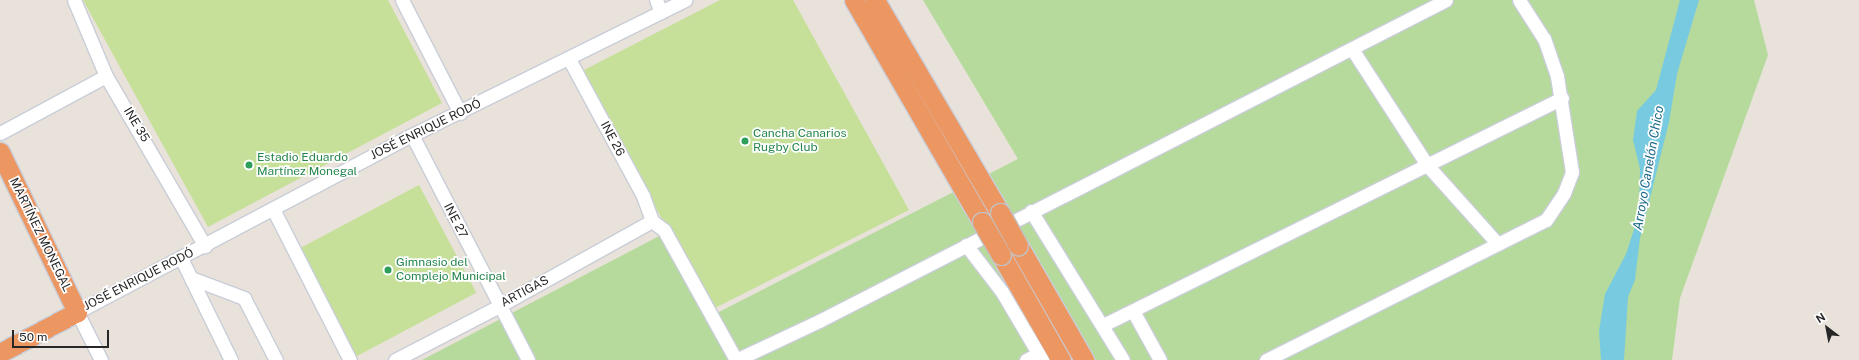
<!DOCTYPE html>
<meta charset="utf-8">
<style>
body{margin:0}
#map{position:relative;width:1859px;height:360px;overflow:hidden;background:#e8e2da;font-family:"Public Sans",sans-serif}
div>[style]{position:absolute}
.green>*{inset:0;background:#b5da9c}
.pitch>*{inset:0;background:#c6e099;transform-origin:0 0}
.water>*{inset:0;background:#78cae0}
.roads{filter:drop-shadow(1px 0 #c9cdd8) drop-shadow(-1px 0 #c9cdd8) drop-shadow(0 1px #c9cdd8) drop-shadow(0 -1px #c9cdd8)}
.minor>*{height:13px;margin:-6.5px;padding:0 6.5px;transform-origin:6.5px;border-radius:6.5px;background:#fff}
.highway>*{height:19px;margin:-9.5px;padding:0 9.5px;transform-origin:9.5px;border-radius:9.5px;background:#ec9662}
.bridges{filter:drop-shadow(1px 0 #c3c3c3) drop-shadow(-1px 0 #c3c3c3) drop-shadow(0 1px #c3c3c3) drop-shadow(0 -1px #c3c3c3)}
.highway-bridge>*{height:19px;margin:-9.5px;padding:0 9.5px;transform-origin:9.5px;border-radius:9.5px;background:#ec9662}
.dots>*{width:11px;height:11px;translate:-50% -50%;box-sizing:border-box;border:2px solid #fff;border-radius:50%}
span{translate:-50% -50%;white-space:nowrap;text-align:center;line-height:1.15;-webkit-text-stroke:3.5px #fff;paint-order:stroke}
.street-label{font-size:12px;color:#272727}
.leisure-label{font-size:12px;color:#27864d}
.left{translate:0 -50%;text-align:left}
.water-label{font-size:13px;color:#1b6888;font-style:italic}
.north{position:absolute;left:1807px;top:308px;width:40px;height:40px;-webkit-text-stroke:3px #fff;paint-order:stroke;rotate:328deg;font-size:11px;font-weight:700;line-height:16px;text-align:center;color:#272727}
.north::after{content:'';display:block;margin:auto;width:14px;height:18px;background:#272727;clip-path:polygon(50% 0,100% 100%,50% 72%,0 100%)}
.scale{position:absolute;left:12px;top:330px;width:97px;height:18px;box-sizing:border-box;border:2px solid #272727;border-top:0;padding-left:5px;font-size:12px;line-height:14px;white-space:nowrap;color:#272727;-webkit-text-stroke:3px #fff;paint-order:stroke}
</style>
<div id="map">
<div class="green">
<div style="clip-path:polygon(923px 0,1754px 0,1768px 55px,1680px 298px,1672px 360px,422px 360px,665px 233px,711px 316px,1018px 159px)"></div>
</div>
<div class="pitch">
<div style="clip-path:polygon(83px 0,388px 0,442px 103px,208px 227px)"></div>
<div style="clip-path:polygon(720px 0,793px 0,909px 210px,711px 310px,582px 71px)"></div>
<div style="left:419px;top:185px;width:122px;height:136px;rotate:62deg"></div>
</div>
<div class="water">
<div style="clip-path:polygon(1680px 0,1699px 0,1677px 74px,1669px 122px,1640px 238px,1635px 280px,1628px 297px,1624px 360px,1601px 360px,1599px 331px,1605px 294px,1626px 254px,1639px 214px,1640px 169px,1633px 140px,1637px 111px,1656px 90px)"></div>
</div>
<div class="roads">
<div class="minor">
<div style="left:74px;top:0;width:82px;rotate:67.2deg"></div>
<div style="left:106px;top:76px;width:197px;rotate:59.8deg"></div>
<div style="left:402px;top:0;width:127px;rotate:62.8deg"></div>
<div style="left:656px;top:0;width:13px;rotate:67deg"></div>
<div style="left:1352px;top:49px;width:138px;rotate:57.1deg"></div>
<div style="left:1427px;top:165px;width:105px;rotate:48.1deg"></div>
<div style="left:569px;top:59px;width:156px;rotate:61.6deg"></div>
<div style="left:643px;top:196px;width:27px;rotate:70deg"></div>
<div style="left:0;top:133px;width:120px;rotate:-28.3deg"></div>
<div style="left:412px;top:135px;width:253px;rotate:62.7deg"></div>
<div style="left:273px;top:209px;width:169px;rotate:63deg"></div>
<div style="left:1031px;top:211px;width:175px;rotate:58.3deg"></div>
<div style="left:652px;top:221px;width:15px;rotate:37deg"></div>
<div style="left:664px;top:230px;width:149px;rotate:61deg"></div>
<div style="left:966px;top:245px;width:59px;rotate:52.5deg"></div>
<div style="left:1002px;top:292px;width:79px;rotate:59.5deg"></div>
<div style="left:181px;top:258px;width:114px;rotate:63.9deg"></div>
<div style="left:191px;top:278px;width:57px;rotate:20.7deg"></div>
<div style="left:244px;top:298px;width:70px;rotate:62.7deg"></div>
<div style="left:1133px;top:311px;width:56px;rotate:61.1deg"></div>
<div style="left:1103px;top:325px;width:512px;rotate:-26.31deg"></div>
<div style="left:101px;top:360px;width:54px;rotate:-116.6deg"></div>
<div style="left:77px;top:312px;width:379px;rotate:-27.9deg"></div>
<div style="left:412px;top:135px;width:305px;rotate:-26.3deg"></div>
<div style="left:395px;top:360px;width:117px;rotate:-27.4deg"></div>
<div style="left:499px;top:306px;width:175px;rotate:-29.1deg"></div>
<div style="left:736px;top:360px;width:92px;rotate:-25.2deg"></div>
<div style="left:819px;top:321px;width:704px;rotate:-27.11deg"></div>
<div style="left:1026px;top:360px;width:13px;rotate:-27deg"></div>
<div style="left:1266px;top:360px;width:313px;rotate:-26.6deg"></div>
<div style="left:1546px;top:220px;width:32px;rotate:-56deg"></div>
<div style="left:1564px;top:193px;width:22px;rotate:-69deg"></div>
<div style="left:1572px;top:172px;width:97px;rotate:-98.9deg"></div>
<div style="left:1557px;top:76px;width:39px;rotate:-109deg"></div>
<div style="left:1544px;top:39px;width:46px;rotate:-122.7deg"></div>
</div>
<div class="highway">
<div style="left:854px;top:0;width:256px;rotate:60deg"></div>
<div style="left:875px;top:0;width:247px;rotate:59.6deg"></div>
<div style="left:0;top:152px;width:178px;rotate:64.3deg"></div>
<div style="left:77px;top:312px;width:87px;rotate:152deg"></div>
<div style="left:1018px;top:245px;width:133px;rotate:60.1deg"></div>
<div style="left:1001px;top:255px;width:121px;rotate:60.3deg"></div>
</div>
</div>
<div class="bridges">
<div class="highway-bridge">
<div style="left:1000px;top:213px;width:37px;rotate:61deg"></div>
<div style="left:982px;top:222px;width:38px;rotate:60deg"></div>
</div>
</div>
<div class="dots">
<div style="left:745px;top:141px;background:#2e9e5b"></div>
<div style="left:249px;top:165px;background:#2e9e5b"></div>
<div style="left:388px;top:270px;background:#2e9e5b"></div>
</div>
<div class="street-label">
<span style="left:136px;top:125px;rotate:59deg">INE 35</span>
<span style="left:426px;top:130px;rotate:-26deg">JOSÉ ENRIQUE RODÓ</span>
<span style="left:612px;top:139px;rotate:62deg">INE 26</span>
<span style="left:455px;top:221px;rotate:63deg">INE 27</span>
<span style="left:40px;top:235px;rotate:64deg">MARTÍNEZ MONEGAL</span>
<span style="left:139px;top:280px;rotate:-27deg">JOSÉ ENRIQUE RODÓ</span>
<span style="left:525px;top:292px;rotate:-28deg">ARTIGAS</span>
</div>
<div class="leisure-label">
<span class="left" style="left:753px;top:141px">Cancha Canarios<br>Rugby Club</span>
<span class="left" style="left:257px;top:165px">Estadio Eduardo<br>Martínez Monegal</span>
<span class="left" style="left:396px;top:270px">Gimnasio del<br>Complejo Municipal</span>
</div>
<div class="water-label">
<span style="left:1649px;top:168px;rotate:-80deg">Arroyo Canelón Chico</span>
</div>
<div class="north">N</div>
<div class="scale">50 m</div>
</div>
